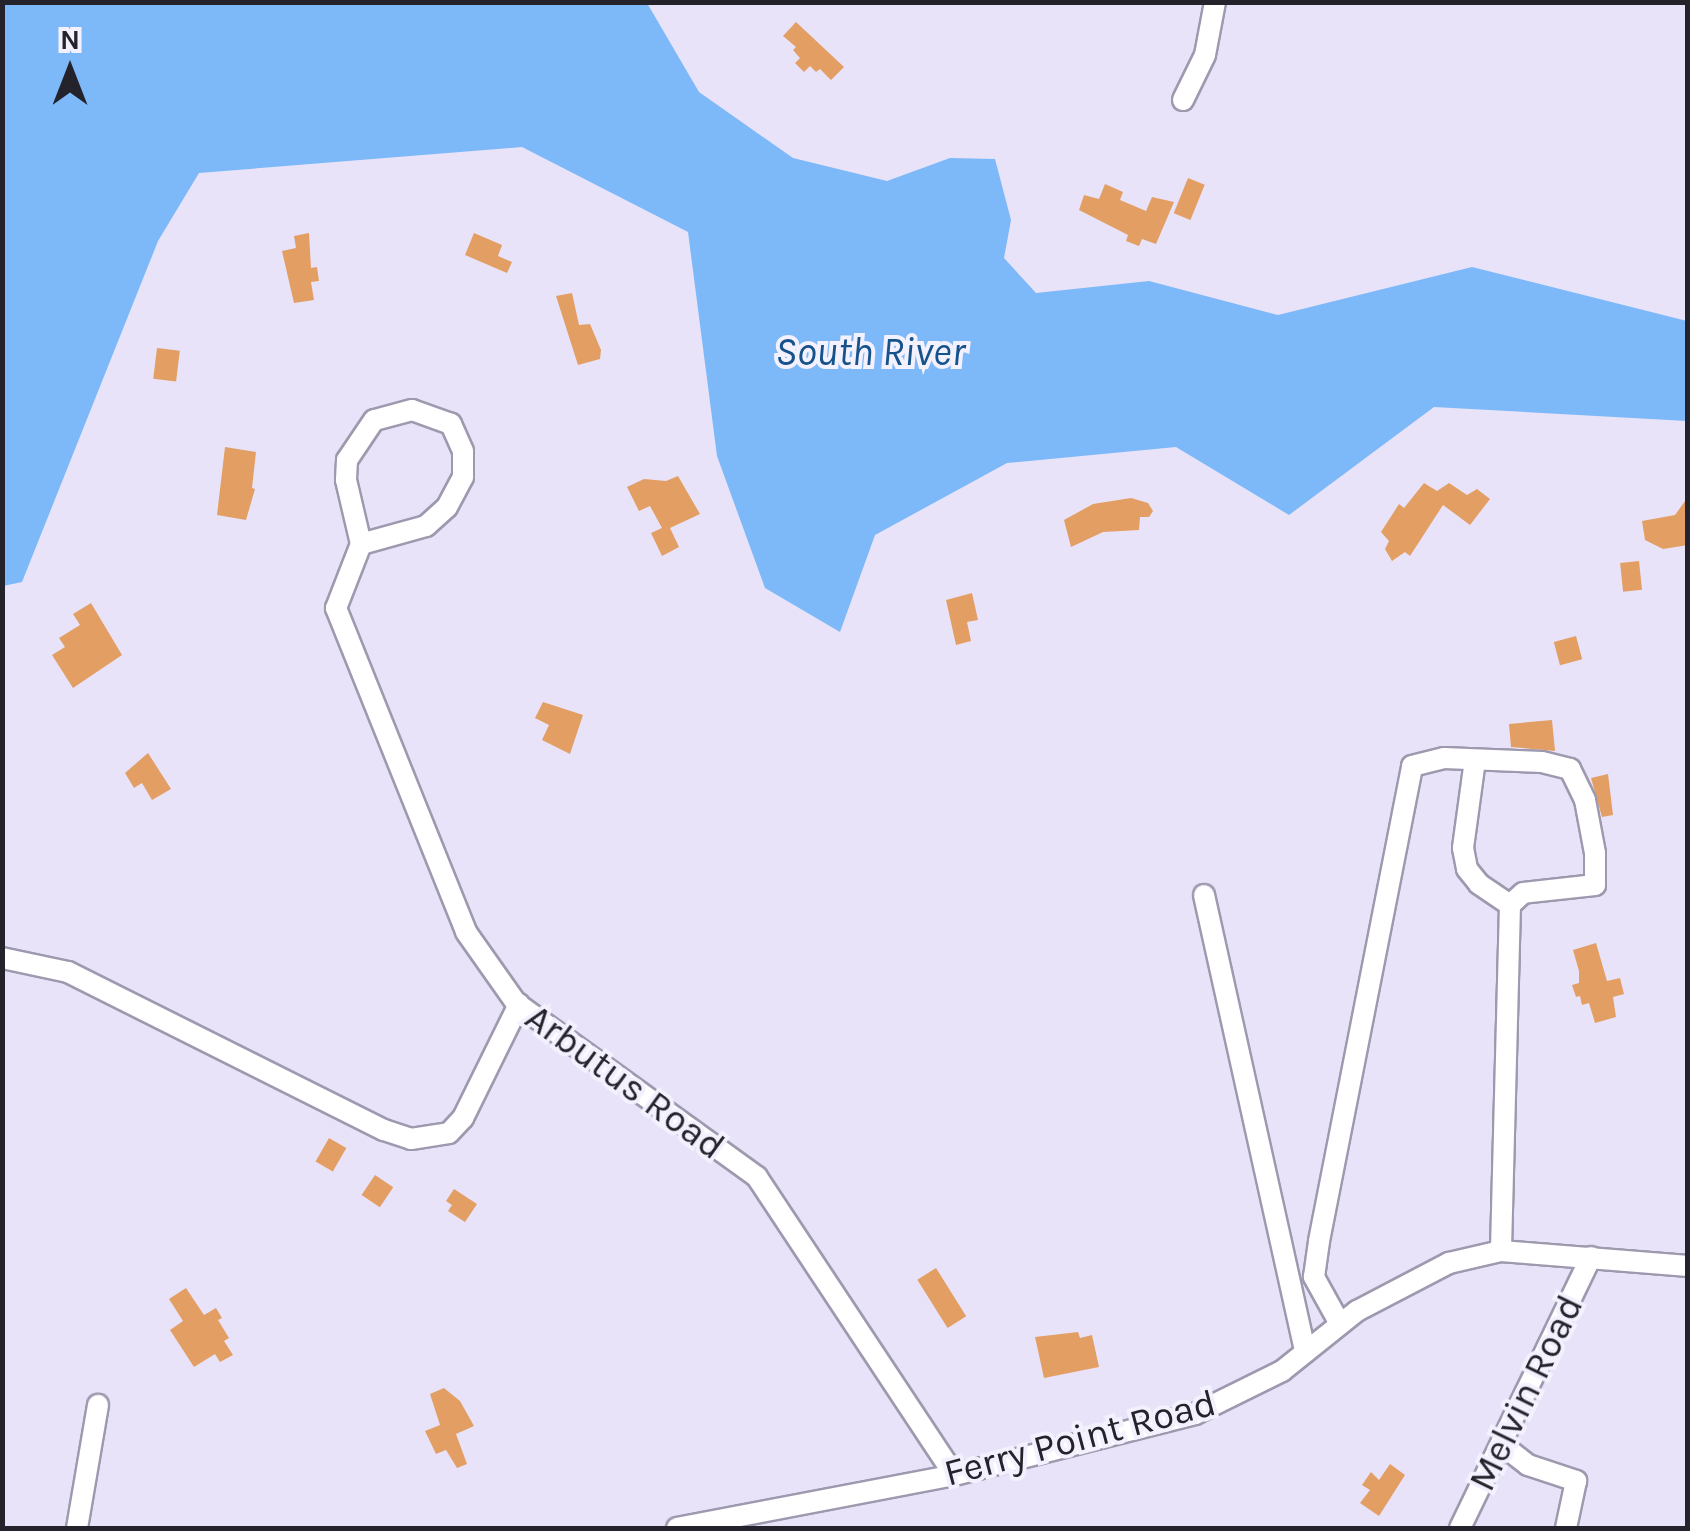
<!DOCTYPE html>
<style>
body{margin:0}
#map{position:relative;width:1690px;height:1531px;overflow:hidden;background:#e8e3f9;font-family:Karla,sans-serif}
div>[style]{position:absolute}
.water>*{inset:0;background:#7db8f8}
.building>*{inset:0;background:#e39e64;transform-origin:0 0}
.roads{filter:drop-shadow(2px 0 #9e99ae) drop-shadow(-2px 0 #9e99ae) drop-shadow(0 2px #9e99ae) drop-shadow(0 -2px #9e99ae)}
.minor>*{height:20px;margin:-10px;padding:0 10px;transform-origin:10px;border-radius:10px;background:#fff}
span{translate:-50% -50%;white-space:nowrap;text-align:center;line-height:1.15;-webkit-text-stroke:8px #f4f1ff;paint-order:stroke}
.street-label{font-size:38px;color:#24222a}
.water-label{font-size:40px;color:#16528b;font-style:italic}
.frame{position:absolute;inset:0;border:5px solid #24222a;pointer-events:none}
.north{position:absolute;left:20px;top:20px;width:100px;height:100px;-webkit-text-stroke:8px #f4f1ff;paint-order:stroke;rotate:0deg;font-size:28px;font-weight:700;line-height:40px;text-align:center;color:#24222a}
.north::after{content:'';display:block;margin:auto;width:35px;height:45px;background:#24222a;clip-path:polygon(50% 0,100% 100%,50% 72%,0 100%)}
</style>
<div id="map">
<div class="water">
<div style="clip-path:polygon(3px 2px,647px 3px,699px 92px,793px 158px,887px 181px,950px 158px,995px 159px,1011px 220px,1004px 258px,1036px 293px,1149px 281px,1278px 315px,1472px 267px,1687px 321px,1687px 421px,1434px 407px,1289px 515px,1176px 447px,1007px 463px,875px 535px,840px 632px,765px 588px,717px 456px,688px 232px,522px 147px,199px 173px,158px 241px,22px 582px,3px 586px)"></div>
</div>
<div class="building">
<div style="clip-path:polygon(796px 22px,844px 67px,831px 80px,820px 69px,816px 72px,810px 66px,804px 72px,795px 63px,800px 58px,793px 50px,796px 47px,783px 36px)"></div>
<div style="left:1188px;top:178px;width:18px;height:38px;rotate:22deg"></div>
<div style="clip-path:polygon(1105px 184px,1123px 192px,1120px 200px,1146px 211px,1152px 197px,1174px 202px,1156px 244px,1142px 239px,1139px 246px,1126px 241px,1128px 235px,1079px 210px,1084px 195px,1099px 199px)"></div>
<div style="clip-path:polygon(309px 233px,311px 268px,317px 267px,319px 281px,311px 282px,314px 300px,294px 303px,282px 251px,296px 248px,294px 236px)"></div>
<div style="clip-path:polygon(474px 233px,502px 245px,498px 256px,512px 262px,507px 273px,465px 255px)"></div>
<div style="clip-path:polygon(572px 293px,579px 325px,590px 324px,601px 350px,600px 359px,578px 365px,556px 296px)"></div>
<div style="left:157px;top:348px;width:23px;height:31px;rotate:7deg"></div>
<div style="clip-path:polygon(225px 447px,256px 452px,252px 488px,255px 489px,246px 520px,217px 515px)"></div>
<div style="clip-path:polygon(678px 476px,700px 514px,670px 528px,679px 547px,662px 556px,651px 533px,662px 528px,650px 506px,639px 511px,627px 487px,644px 479px,666px 481px)"></div>
<div style="clip-path:polygon(1424px 483px,1437px 491px,1449px 483px,1467px 495px,1477px 489px,1490px 499px,1470px 525px,1443px 505px,1410px 556px,1405px 552px,1392px 561px,1385px 549px,1389px 541px,1381px 532px,1399px 504px,1404px 508px)"></div>
<div style="clip-path:polygon(1688px 497px,1688px 545px,1663px 549px,1645px 540px,1642px 521px,1675px 515px)"></div>
<div style="clip-path:polygon(1131px 498px,1148px 503px,1153px 511px,1149px 517px,1140px 517px,1139px 530px,1103px 532px,1071px 547px,1064px 520px,1093px 504px)"></div>
<div style="left:1639px;top:561px;width:29px;height:19px;rotate:84deg"></div>
<div style="clip-path:polygon(972px 593px,978px 620px,967px 622px,971px 641px,956px 645px,946px 600px)"></div>
<div style="clip-path:polygon(91px 603px,122px 655px,73px 688px,52px 655px,65px 647px,59px 638px,80px 625px,73px 614px)"></div>
<div style="left:1576px;top:636px;width:24px;height:23px;rotate:75deg"></div>
<div style="clip-path:polygon(543px 702px,583px 715px,570px 754px,542px 740px,549px 725px,535px 718px)"></div>
<div style="clip-path:polygon(1552px 720px,1555px 751px,1511px 747px,1509px 724px)"></div>
<div style="clip-path:polygon(148px 753px,171px 789px,152px 800px,142px 783px,134px 788px,125px 773px)"></div>
<div style="clip-path:polygon(1608px 774px,1613px 815px,1602px 817px,1591px 778px)"></div>
<div style="clip-path:polygon(1596px 943px,1607px 981px,1620px 978px,1624px 994px,1613px 997px,1616px 1017px,1595px 1023px,1589px 1003px,1582px 1005px,1580px 996px,1576px 997px,1572px 985px,1579px 983px,1579px 971px,1573px 950px)"></div>
<div style="left:329px;top:1138px;width:20px;height:27px;rotate:30deg"></div>
<div style="left:375px;top:1175px;width:22px;height:24px;rotate:34deg"></div>
<div style="clip-path:polygon(454px 1189px,477px 1204px,465px 1222px,448px 1211px,452px 1205px,446px 1201px)"></div>
<div style="left:936px;top:1268px;width:57px;height:22px;rotate:58deg"></div>
<div style="clip-path:polygon(186px 1288px,204px 1315px,216px 1308px,222px 1318px,218px 1320px,229px 1338px,224px 1341px,233px 1355px,220px 1362px,215px 1354px,194px 1367px,170px 1330px,183px 1321px,169px 1299px)"></div>
<div style="clip-path:polygon(1078px 1332px,1080px 1338px,1092px 1335px,1099px 1367px,1044px 1378px,1035px 1337px)"></div>
<div style="clip-path:polygon(444px 1388px,460px 1401px,474px 1426px,456px 1434px,467px 1464px,457px 1468px,446px 1450px,436px 1454px,425px 1431px,440px 1425px,430px 1394px)"></div>
<div style="clip-path:polygon(1390px 1464px,1405px 1475px,1379px 1516px,1360px 1503px,1370px 1490px,1362px 1485px,1371px 1472px,1379px 1480px)"></div>
</div>
<div class="roads">
<div class="minor">
<div style="left:1183px;top:100px;width:50px;rotate:-63.9deg"></div>
<div style="left:1205px;top:55px;width:54px;rotate:-79.3deg"></div>
<div style="left:361px;top:544px;width:67px;rotate:-15.5deg"></div>
<div style="left:426px;top:526px;width:28px;rotate:-42deg"></div>
<div style="left:447px;top:507px;width:34px;rotate:-62deg"></div>
<div style="left:463px;top:477px;width:26px;rotate:-90deg"></div>
<div style="left:463px;top:451px;width:30px;rotate:-114deg"></div>
<div style="left:451px;top:424px;width:41px;rotate:-160.3deg"></div>
<div style="left:412px;top:410px;width:39px;rotate:165deg"></div>
<div style="left:374px;top:420px;width:48px;rotate:124deg"></div>
<div style="left:347px;top:460px;width:20px;rotate:93deg"></div>
<div style="left:346px;top:480px;width:66px;rotate:76.8deg"></div>
<div style="left:361px;top:544px;width:69px;rotate:111.3deg"></div>
<div style="left:336px;top:608px;width:349px;rotate:68.1deg"></div>
<div style="left:466px;top:932px;width:87px;rotate:54.8deg"></div>
<div style="left:516px;top:1003px;width:297px;rotate:35.8deg"></div>
<div style="left:757px;top:1177px;width:357px;rotate:56.5deg"></div>
<div style="left:1475px;top:760px;width:89px;rotate:97.8deg"></div>
<div style="left:1463px;top:848px;width:21px;rotate:79deg"></div>
<div style="left:1467px;top:869px;width:19px;rotate:51deg"></div>
<div style="left:1479px;top:884px;width:37px;rotate:34deg"></div>
<div style="left:1204px;top:895px;width:468px;rotate:77.5deg"></div>
<div style="left:2px;top:958px;width:67px;rotate:12deg"></div>
<div style="left:68px;top:972px;width:353px;rotate:26.6deg"></div>
<div style="left:384px;top:1130px;width:28px;rotate:18deg"></div>
<div style="left:411px;top:1139px;width:38px;rotate:-9deg"></div>
<div style="left:449px;top:1133px;width:21px;rotate:-47deg"></div>
<div style="left:463px;top:1118px;width:127px;rotate:-63.8deg"></div>
<div style="left:1340px;top:1324px;width:54px;rotate:-119deg"></div>
<div style="left:1314px;top:1277px;width:36px;rotate:-82deg"></div>
<div style="left:1319px;top:1241px;width:484px;rotate:-78.9deg"></div>
<div style="left:1412px;top:766px;width:33px;rotate:-14deg"></div>
<div style="left:1444px;top:758px;width:98px;rotate:2.3deg"></div>
<div style="left:1542px;top:762px;width:29px;rotate:14deg"></div>
<div style="left:1570px;top:769px;width:34px;rotate:64deg"></div>
<div style="left:1585px;top:800px;width:54px;rotate:79.3deg"></div>
<div style="left:1595px;top:853px;width:32px;rotate:90deg"></div>
<div style="left:1595px;top:885px;width:72px;rotate:173.7deg"></div>
<div style="left:1523px;top:893px;width:18px;rotate:137deg"></div>
<div style="left:1510px;top:905px;width:346px;rotate:91.5deg"></div>
<div style="left:1501px;top:1444px;width:34px;rotate:38deg"></div>
<div style="left:1528px;top:1465px;width:51px;rotate:18.4deg"></div>
<div style="left:1576px;top:1481px;width:48px;rotate:102deg"></div>
<div style="left:77px;top:1528px;width:125px;rotate:-80.3deg"></div>
<div style="left:677px;top:1528px;width:282px;rotate:-10.8deg"></div>
<div style="left:954px;top:1475px;width:249px;rotate:-14.2deg"></div>
<div style="left:1195px;top:1414px;width:97px;rotate:-26.3deg"></div>
<div style="left:1282px;top:1371px;width:96px;rotate:-38.7deg"></div>
<div style="left:1357px;top:1311px;width:104px;rotate:-27.6deg"></div>
<div style="left:1449px;top:1263px;width:53px;rotate:-13deg"></div>
<div style="left:1501px;top:1251px;width:188px;rotate:4.6deg"></div>
<div style="left:1460px;top:1528px;width:301px;rotate:-64.2deg"></div>
</div>
</div>
<div class="street-label">
<span style="left:625px;top:1082px;rotate:36deg">Arbutus Road</span>
<span style="left:1526px;top:1393px;rotate:-64deg">Melvin Road</span>
<span style="left:1080px;top:1438px;rotate:-15deg">Ferry Point Road</span>
</div>
<div class="water-label">
<span style="left:870px;top:352px">South River</span>
</div>
<div class="frame"></div>
<div class="north">N</div>
</div>
